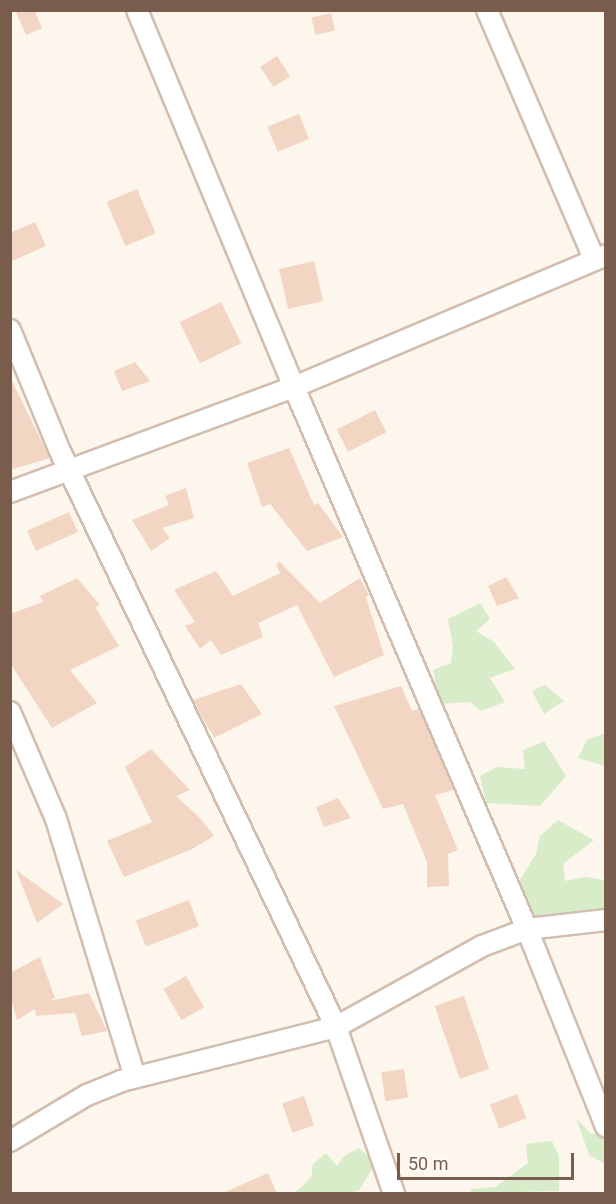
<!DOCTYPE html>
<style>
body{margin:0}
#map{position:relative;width:616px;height:1204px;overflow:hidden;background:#fdf6ec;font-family:Roboto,sans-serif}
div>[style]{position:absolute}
.green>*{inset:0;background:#d8ecc9}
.building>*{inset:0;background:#f3d5c3;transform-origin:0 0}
.roads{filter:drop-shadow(2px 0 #d1beb0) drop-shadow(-2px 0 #d1beb0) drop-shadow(0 2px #d1beb0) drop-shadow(0 -2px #d1beb0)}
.street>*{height:20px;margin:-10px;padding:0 10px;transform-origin:10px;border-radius:10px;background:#fff}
span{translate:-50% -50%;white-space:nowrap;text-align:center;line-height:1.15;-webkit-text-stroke:4.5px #fffaf3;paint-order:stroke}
.frame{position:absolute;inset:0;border:12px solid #7a5c4d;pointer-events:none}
.scale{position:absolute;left:397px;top:1153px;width:177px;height:27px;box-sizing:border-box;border:3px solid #7a5c4d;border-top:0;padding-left:8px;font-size:18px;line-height:21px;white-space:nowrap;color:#7a5c4d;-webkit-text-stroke:4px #fffaf3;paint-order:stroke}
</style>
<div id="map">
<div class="green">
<div style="clip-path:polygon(480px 603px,490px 619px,476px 631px,494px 642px,515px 669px,490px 678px,505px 702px,481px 711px,470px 702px,439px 704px,433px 670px,451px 663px,453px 646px,448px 619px)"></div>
<div style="clip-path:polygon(545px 685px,564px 701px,544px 714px,532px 691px)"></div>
<div style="clip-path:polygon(605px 733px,605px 766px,578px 758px,587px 740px)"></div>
<div style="clip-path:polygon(544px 741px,566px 776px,540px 806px,486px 803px,480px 776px,497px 767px,525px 769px,523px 750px)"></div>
<div style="clip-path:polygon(558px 820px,594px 840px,563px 864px,565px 881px,585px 877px,605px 880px,605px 912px,532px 920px,515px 888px,536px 854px,540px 836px)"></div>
<div style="clip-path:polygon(576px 1118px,591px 1134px,605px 1133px,605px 1164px,589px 1155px)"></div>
<div style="clip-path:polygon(552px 1141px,559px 1156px,559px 1191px,470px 1193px,472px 1189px,495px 1187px,528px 1163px,526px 1144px)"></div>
<div style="clip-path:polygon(359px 1148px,376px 1163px,359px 1190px,350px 1193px,293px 1194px,311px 1178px,313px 1164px,326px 1153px,337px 1166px,344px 1156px)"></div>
</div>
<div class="building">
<div style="clip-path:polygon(15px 10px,34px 10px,42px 28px,26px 35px)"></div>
<div style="left:331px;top:13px;width:18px;height:20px;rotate:77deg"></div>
<div style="left:277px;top:56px;width:24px;height:20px;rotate:57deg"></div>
<div style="left:299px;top:114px;width:27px;height:34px;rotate:68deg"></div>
<div style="left:137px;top:189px;width:48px;height:33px;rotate:67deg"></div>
<div style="clip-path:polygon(35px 222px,46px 246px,10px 262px,10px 233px)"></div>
<div style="left:314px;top:261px;width:41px;height:36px;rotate:77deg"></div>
<div style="left:221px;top:302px;width:46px;height:46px;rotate:64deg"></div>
<div style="clip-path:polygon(135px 362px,150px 381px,122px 391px,114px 371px)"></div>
<div style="clip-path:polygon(10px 377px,50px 458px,10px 470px)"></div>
<div style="left:375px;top:410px;width:25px;height:43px;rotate:63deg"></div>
<div style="clip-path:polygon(289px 448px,314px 505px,318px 503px,343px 537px,307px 551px,270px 504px,262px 507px,247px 463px)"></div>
<div style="clip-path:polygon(186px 488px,194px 518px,162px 528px,170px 538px,151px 551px,132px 520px,169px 505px,165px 496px)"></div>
<div style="left:69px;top:512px;width:22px;height:46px;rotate:66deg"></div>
<div style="clip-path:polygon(279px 561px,320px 603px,360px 578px,369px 595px,366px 597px,384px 655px,334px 677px,297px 605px,258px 623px,263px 637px,221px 655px,211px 640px,200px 649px,185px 626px,195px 622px,174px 590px,216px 571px,233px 596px,280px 573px,276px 564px)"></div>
<div style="clip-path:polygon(506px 577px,519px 598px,497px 606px,488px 586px)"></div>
<div style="clip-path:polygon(77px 578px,100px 605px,95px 607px,119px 646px,70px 670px,97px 703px,52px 728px,10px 663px,10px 614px,43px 602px,40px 596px)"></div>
<div style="clip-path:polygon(241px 684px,262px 714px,214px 738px,193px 700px)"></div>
<div style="clip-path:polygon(401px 686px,412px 711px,419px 709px,454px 790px,435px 795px,458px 850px,448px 854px,449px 886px,427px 887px,427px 862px,403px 804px,383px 809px,334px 706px)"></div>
<div style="clip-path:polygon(151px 749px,190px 790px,176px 796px,201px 819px,214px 836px,192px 849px,124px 877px,107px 841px,152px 822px,125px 767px)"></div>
<div style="clip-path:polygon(338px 798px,351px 818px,324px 827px,316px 807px)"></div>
<div style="clip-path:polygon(16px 870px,63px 904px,37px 923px)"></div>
<div style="left:189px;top:900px;width:28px;height:57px;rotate:69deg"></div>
<div style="clip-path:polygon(40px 957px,55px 998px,49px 1001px,89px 993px,107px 1031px,82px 1036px,75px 1013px,36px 1016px,35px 1009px,17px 1020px,10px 995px,10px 973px)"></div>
<div style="left:186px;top:976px;width:36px;height:26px;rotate:60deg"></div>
<div style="left:464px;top:996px;width:77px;height:31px;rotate:71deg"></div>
<div style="left:404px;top:1069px;width:29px;height:23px;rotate:82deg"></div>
<div style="left:517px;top:1094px;width:26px;height:29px;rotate:69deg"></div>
<div style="left:304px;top:1096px;width:31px;height:23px;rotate:71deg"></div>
<div style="clip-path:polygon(268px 1173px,277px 1194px,221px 1194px)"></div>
</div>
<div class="roads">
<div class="street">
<div style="left:137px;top:10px;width:408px;rotate:67.4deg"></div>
<div style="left:294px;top:387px;width:590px;rotate:66.74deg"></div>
<div style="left:527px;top:929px;width:213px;rotate:68.2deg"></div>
<div style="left:487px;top:10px;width:271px;rotate:66.7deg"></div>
<div style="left:10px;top:330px;width:129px;rotate:67.6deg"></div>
<div style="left:59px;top:449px;width:641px;rotate:64.39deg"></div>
<div style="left:336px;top:1027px;width:177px;rotate:70.8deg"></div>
<div style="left:10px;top:492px;width:303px;rotate:-20.3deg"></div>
<div style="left:294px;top:387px;width:339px;rotate:-22.9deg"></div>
<div style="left:10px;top:712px;width:116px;rotate:66.7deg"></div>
<div style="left:56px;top:819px;width:270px;rotate:73deg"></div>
<div style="left:10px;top:1141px;width:90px;rotate:-30.9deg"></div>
<div style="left:87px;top:1095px;width:37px;rotate:-22deg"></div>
<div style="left:121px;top:1081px;width:222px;rotate:-14.1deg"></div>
<div style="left:336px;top:1027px;width:167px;rotate:-29deg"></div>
<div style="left:482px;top:946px;width:48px;rotate:-20.7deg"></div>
<div style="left:527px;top:929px;width:80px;rotate:-6.5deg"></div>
</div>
</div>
<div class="frame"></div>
<div class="scale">50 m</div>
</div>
